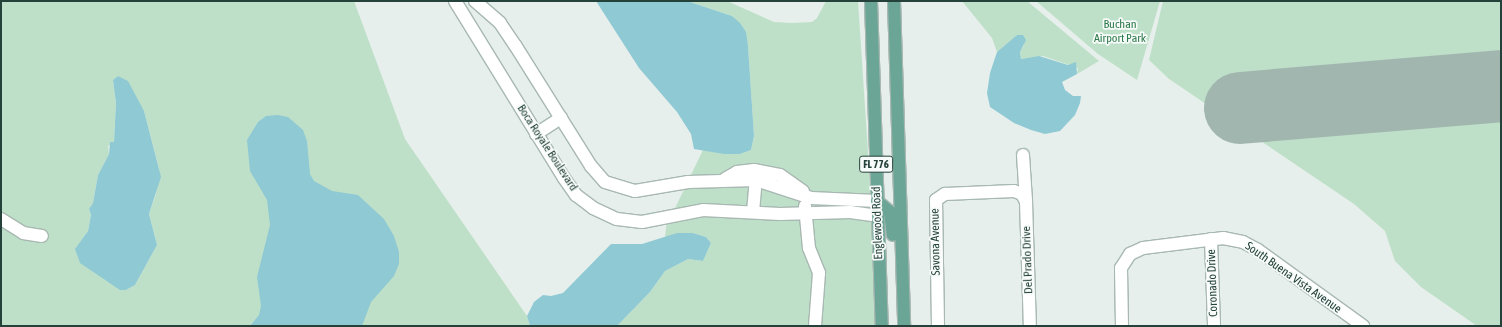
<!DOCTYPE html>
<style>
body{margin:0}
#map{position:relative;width:1502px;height:327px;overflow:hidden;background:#e6efeb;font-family:"Asap Condensed",sans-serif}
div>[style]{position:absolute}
.green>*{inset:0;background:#bfe0c8}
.water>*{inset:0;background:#8ec9d4}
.runway>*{height:72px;margin:-36px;padding:0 36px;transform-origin:36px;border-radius:36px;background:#a2b6b0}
.roads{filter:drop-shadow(1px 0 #a8b8b2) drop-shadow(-1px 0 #a8b8b2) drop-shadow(0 1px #a8b8b2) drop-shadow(0 -1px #a8b8b2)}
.street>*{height:12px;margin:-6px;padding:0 6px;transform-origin:6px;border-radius:6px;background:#fff}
.primary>*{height:12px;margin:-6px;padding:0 6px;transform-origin:6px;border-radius:6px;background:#6aa596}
span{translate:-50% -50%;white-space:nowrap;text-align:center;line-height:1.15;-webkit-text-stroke:3.5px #f7fbf9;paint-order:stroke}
.shield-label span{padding:1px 3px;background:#f7fbf9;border:1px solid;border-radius:3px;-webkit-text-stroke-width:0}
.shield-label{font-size:11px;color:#24423a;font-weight:700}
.park-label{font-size:12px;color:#2d7a4b}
.street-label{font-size:12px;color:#24423a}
.frame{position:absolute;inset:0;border:2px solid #24423a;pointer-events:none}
</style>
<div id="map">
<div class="green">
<div style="clip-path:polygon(evenodd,1px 1px,354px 1px,405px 139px,527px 316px,530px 326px,1px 326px,1px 1px,118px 76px,144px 111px,159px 169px,156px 194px,149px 214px,157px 245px,135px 285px,126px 290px,120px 290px,79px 244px,88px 231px,91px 215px,89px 209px,93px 203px,98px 175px,109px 154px,108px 146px,114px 142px,116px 103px,113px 80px,118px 76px)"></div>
<div style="clip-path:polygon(687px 1px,727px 1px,774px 22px,792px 23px,812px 22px,817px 18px,826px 1px,858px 1px,872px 213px,876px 326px,617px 326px,650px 292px,665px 271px,688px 259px,703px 261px,711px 243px,706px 237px,693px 233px,677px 233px,665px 238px,666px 227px,703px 150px,740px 154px,751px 150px,754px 136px,748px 46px,732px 16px)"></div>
<div style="clip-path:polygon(962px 1px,1027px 1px,1099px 61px,1077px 74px,1078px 68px,1043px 56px,1021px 59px,1020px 52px,1024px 45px,1017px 35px,997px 52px,992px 38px)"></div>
<div style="clip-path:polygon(1036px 1px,1160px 1px,1137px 80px,1098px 54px)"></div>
<div style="clip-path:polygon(1163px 1px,1501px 1px,1501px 326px,1477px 326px,1421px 287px,1395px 261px,1385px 231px,1354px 204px,1169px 79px,1149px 60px)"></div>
</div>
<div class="water">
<div style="clip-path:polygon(596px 1px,687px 1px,732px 16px,740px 23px,746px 32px,748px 46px,754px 136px,751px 150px,740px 154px,724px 154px,694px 149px,691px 134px,677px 112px,639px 68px)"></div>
<div style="clip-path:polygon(1017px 35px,1023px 35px,1026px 40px,1020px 52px,1021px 59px,1039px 56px,1068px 65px,1076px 62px,1077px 74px,1062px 82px,1065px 90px,1073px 96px,1081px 96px,1080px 103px,1075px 115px,1060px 131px,1045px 134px,1031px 130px,1014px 123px,990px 107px,987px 93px,990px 73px,997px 52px)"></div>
<div style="clip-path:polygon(118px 76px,128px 81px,144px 111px,161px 177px,149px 214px,157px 245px,135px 285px,126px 290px,120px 290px,80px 263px,75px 249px,88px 231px,91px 215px,89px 209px,93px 203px,98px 175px,109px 154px,110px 142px,114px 142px,116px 103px,113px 80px)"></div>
<div style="clip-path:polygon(278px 115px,288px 117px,303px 130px,307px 141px,310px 174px,314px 181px,332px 191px,358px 195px,384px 219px,394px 236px,399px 252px,399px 264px,394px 276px,371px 302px,362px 326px,250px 326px,259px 315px,261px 306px,257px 277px,270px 225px,267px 200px,250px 171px,247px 140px,258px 122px,266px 116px)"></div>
<div style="clip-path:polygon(677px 233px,693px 233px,706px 237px,711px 243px,703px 261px,688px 259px,665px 271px,650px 292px,617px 326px,530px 326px,527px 316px,534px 302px,543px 295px,551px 296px,563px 293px,611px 244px,642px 244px)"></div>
</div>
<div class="runway">
<div style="left:1240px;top:108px;width:262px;rotate:-4.8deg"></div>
</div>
<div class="roads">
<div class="street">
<div style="left:455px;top:1px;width:208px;rotate:58.4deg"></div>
<div style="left:564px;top:178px;width:21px;rotate:55deg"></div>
<div style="left:576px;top:195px;width:21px;rotate:37deg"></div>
<div style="left:593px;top:208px;width:26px;rotate:25deg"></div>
<div style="left:617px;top:219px;width:25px;rotate:7deg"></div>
<div style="left:642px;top:222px;width:62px;rotate:-11.1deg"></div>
<div style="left:703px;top:210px;width:77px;rotate:3deg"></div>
<div style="left:780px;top:214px;width:70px;rotate:-1.6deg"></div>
<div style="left:850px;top:212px;width:28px;rotate:8deg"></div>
<div style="left:475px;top:1px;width:33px;rotate:41deg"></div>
<div style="left:500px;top:23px;width:27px;rotate:56deg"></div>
<div style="left:515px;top:45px;width:143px;rotate:57.9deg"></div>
<div style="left:591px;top:166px;width:21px;rotate:49deg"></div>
<div style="left:605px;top:182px;width:31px;rotate:17deg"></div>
<div style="left:635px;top:191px;width:54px;rotate:-9.6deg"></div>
<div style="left:688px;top:182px;width:68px;rotate:-1.7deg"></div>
<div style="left:756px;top:180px;width:58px;rotate:18.1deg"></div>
<div style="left:811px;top:198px;width:66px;rotate:2.6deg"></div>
<div style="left:536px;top:134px;width:30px;rotate:-33deg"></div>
<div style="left:1023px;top:155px;width:45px;rotate:86.2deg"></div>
<div style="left:725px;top:179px;width:14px;rotate:-30deg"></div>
<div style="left:737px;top:172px;width:17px;rotate:-7deg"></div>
<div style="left:754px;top:170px;width:26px;rotate:11deg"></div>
<div style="left:780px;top:175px;width:28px;rotate:35deg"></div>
<div style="left:805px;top:206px;width:42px;rotate:84.6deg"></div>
<div style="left:809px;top:248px;width:27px;rotate:68deg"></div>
<div style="left:819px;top:273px;width:53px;rotate:94.3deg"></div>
<div style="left:753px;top:212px;width:32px;rotate:-85deg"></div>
<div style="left:1px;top:219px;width:26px;rotate:32deg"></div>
<div style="left:23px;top:233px;width:19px;rotate:9deg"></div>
<div style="left:1211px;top:239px;width:87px;rotate:88deg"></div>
<div style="left:938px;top:326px;width:126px;rotate:-90.9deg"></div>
<div style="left:936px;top:200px;width:11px;rotate:-34deg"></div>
<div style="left:945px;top:194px;width:69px;rotate:-2.5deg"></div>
<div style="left:1014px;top:191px;width:9px;rotate:21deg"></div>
<div style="left:1022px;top:194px;width:9px;rotate:63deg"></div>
<div style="left:1026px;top:202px;width:124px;rotate:88.2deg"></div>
<div style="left:1122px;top:326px;width:58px;rotate:-91deg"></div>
<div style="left:1121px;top:268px;width:17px;rotate:-57deg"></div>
<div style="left:1130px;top:254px;width:14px;rotate:-25deg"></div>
<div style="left:1143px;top:248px;width:81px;rotate:-7.1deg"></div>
<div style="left:1223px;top:238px;width:20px;rotate:11deg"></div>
<div style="left:1243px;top:242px;width:17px;rotate:28deg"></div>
<div style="left:1258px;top:250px;width:130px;rotate:35.9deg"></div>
</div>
<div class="primary">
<div style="left:871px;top:1px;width:325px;rotate:88.1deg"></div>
<div style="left:894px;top:1px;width:325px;rotate:88.2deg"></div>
<div style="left:877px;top:201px;width:17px;rotate:40deg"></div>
<div style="left:890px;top:212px;width:23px;rotate:83deg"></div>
</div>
</div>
<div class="shield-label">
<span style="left:876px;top:164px">FL 776</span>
</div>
<div class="park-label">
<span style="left:1120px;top:32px">Buchan<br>Airport Park</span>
</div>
<div class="street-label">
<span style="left:547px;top:148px;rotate:57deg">Boca Royale Boulevard</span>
<span style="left:878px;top:223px;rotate:-92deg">Englewood Road</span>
<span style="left:936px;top:242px;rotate:-91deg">Savona Avenue</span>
<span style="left:1028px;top:260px;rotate:-92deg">Del Prado Drive</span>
<span style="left:1293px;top:278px;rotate:35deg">South Buena Vista Avenue</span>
<span style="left:1213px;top:283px;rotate:-92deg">Coronado Drive</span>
</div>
<div class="frame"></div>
</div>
